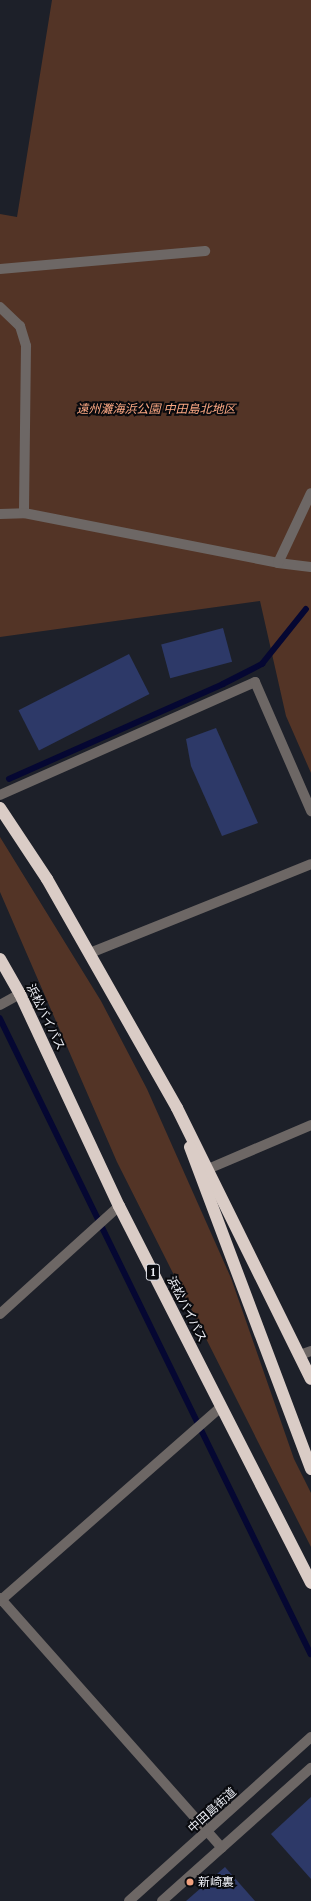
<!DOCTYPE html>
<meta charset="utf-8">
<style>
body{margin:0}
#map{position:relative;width:311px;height:1901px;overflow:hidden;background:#1d2029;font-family:"PT Serif","Noto Sans JP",serif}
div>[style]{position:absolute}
.green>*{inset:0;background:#533426}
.stream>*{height:5.5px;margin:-2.75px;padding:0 2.75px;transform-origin:2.75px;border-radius:2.75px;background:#050732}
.building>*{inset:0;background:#2d3968;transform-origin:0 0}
.minor>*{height:10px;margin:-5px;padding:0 5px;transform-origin:5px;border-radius:5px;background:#6d6765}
.highway>*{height:12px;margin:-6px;padding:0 6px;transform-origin:6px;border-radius:6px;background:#daccc6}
.dots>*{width:11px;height:11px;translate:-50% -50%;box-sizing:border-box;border:2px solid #090a0e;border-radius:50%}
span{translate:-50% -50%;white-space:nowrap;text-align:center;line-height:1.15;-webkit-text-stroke:4px #090a0e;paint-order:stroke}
.shield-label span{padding:1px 3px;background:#090a0e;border:1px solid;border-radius:3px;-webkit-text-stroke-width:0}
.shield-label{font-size:11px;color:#edeff6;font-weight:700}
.park-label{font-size:12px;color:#fca883;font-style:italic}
.street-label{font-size:12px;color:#edeff6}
.poi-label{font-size:12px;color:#edeff6}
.left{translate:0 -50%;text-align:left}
</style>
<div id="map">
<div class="green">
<div style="clip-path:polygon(52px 0,311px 0,311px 773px,286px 716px,260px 601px,0 637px,0 214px,17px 217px)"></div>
<div style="clip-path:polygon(0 837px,101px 1001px,147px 1089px,231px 1278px,294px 1459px,311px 1493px,311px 1547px,117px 1162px,0 892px)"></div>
</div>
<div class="stream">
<div style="left:9px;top:779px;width:234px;rotate:-23.9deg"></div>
<div style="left:223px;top:684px;width:44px;rotate:-27.1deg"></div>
<div style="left:262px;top:664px;width:70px;rotate:-51.3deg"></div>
<div style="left:0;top:1018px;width:708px;rotate:63.94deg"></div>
</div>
<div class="building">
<div style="left:223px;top:628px;width:35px;height:64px;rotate:75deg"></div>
<div style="left:129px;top:654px;width:45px;height:124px;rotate:63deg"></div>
<div style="clip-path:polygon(216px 728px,258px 823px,222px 836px,191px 766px,186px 739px)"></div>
<div style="clip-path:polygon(311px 1797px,311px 1879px,271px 1834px)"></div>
<div style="clip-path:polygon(225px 1867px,255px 1901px,186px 1901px)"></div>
</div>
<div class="minor">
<div style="left:0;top:269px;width:206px;rotate:-5deg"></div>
<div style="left:0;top:307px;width:28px;rotate:44deg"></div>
<div style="left:20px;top:326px;width:21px;rotate:73deg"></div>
<div style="left:26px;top:346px;width:167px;rotate:90.7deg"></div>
<div style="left:0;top:514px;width:24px;rotate:-2deg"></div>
<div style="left:24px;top:513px;width:259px;rotate:11.1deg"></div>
<div style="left:278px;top:563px;width:33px;rotate:7deg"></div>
<div style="left:278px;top:563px;width:77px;rotate:-64.8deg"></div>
<div style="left:0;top:795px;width:279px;rotate:-23.9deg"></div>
<div style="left:255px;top:682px;width:141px;rotate:66.5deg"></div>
<div style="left:90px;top:953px;width:238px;rotate:-21.9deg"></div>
<div style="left:0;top:1005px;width:23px;rotate:-29deg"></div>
<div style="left:208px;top:1169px;width:112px;rotate:-23.1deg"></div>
<div style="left:0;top:1314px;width:161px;rotate:-42.2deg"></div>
<div style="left:300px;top:1355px;width:12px;rotate:-20deg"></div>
<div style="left:0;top:1598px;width:334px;rotate:48.4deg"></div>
<div style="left:0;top:1601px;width:294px;rotate:-41.3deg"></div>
<div style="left:129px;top:1901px;width:245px;rotate:-42deg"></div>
<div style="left:162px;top:1901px;width:200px;rotate:-41.8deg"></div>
</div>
<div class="highway">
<div style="left:0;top:808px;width:85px;rotate:56.5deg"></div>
<div style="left:47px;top:879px;width:263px;rotate:60.4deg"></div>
<div style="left:177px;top:1108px;width:302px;rotate:63.7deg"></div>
<div style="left:0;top:959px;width:40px;rotate:60.3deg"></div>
<div style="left:20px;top:994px;width:234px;rotate:65deg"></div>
<div style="left:119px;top:1206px;width:423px;rotate:63deg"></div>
<div style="left:190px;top:1147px;width:344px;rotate:69.4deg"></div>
</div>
<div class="dots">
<div style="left:190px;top:1882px;background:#f1a17e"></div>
</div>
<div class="shield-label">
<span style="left:153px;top:1272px">1</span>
</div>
<div class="park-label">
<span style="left:156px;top:409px">遠州灘海浜公園 中田島北地区</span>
</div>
<div class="street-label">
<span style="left:46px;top:1017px;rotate:64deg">浜松バイパス</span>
<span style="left:187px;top:1309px;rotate:63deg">浜松バイパス</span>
<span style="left:212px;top:1810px;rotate:-42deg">中田島街道</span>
</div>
<div class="poi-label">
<span class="left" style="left:198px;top:1882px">新崎裏</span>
</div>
</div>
